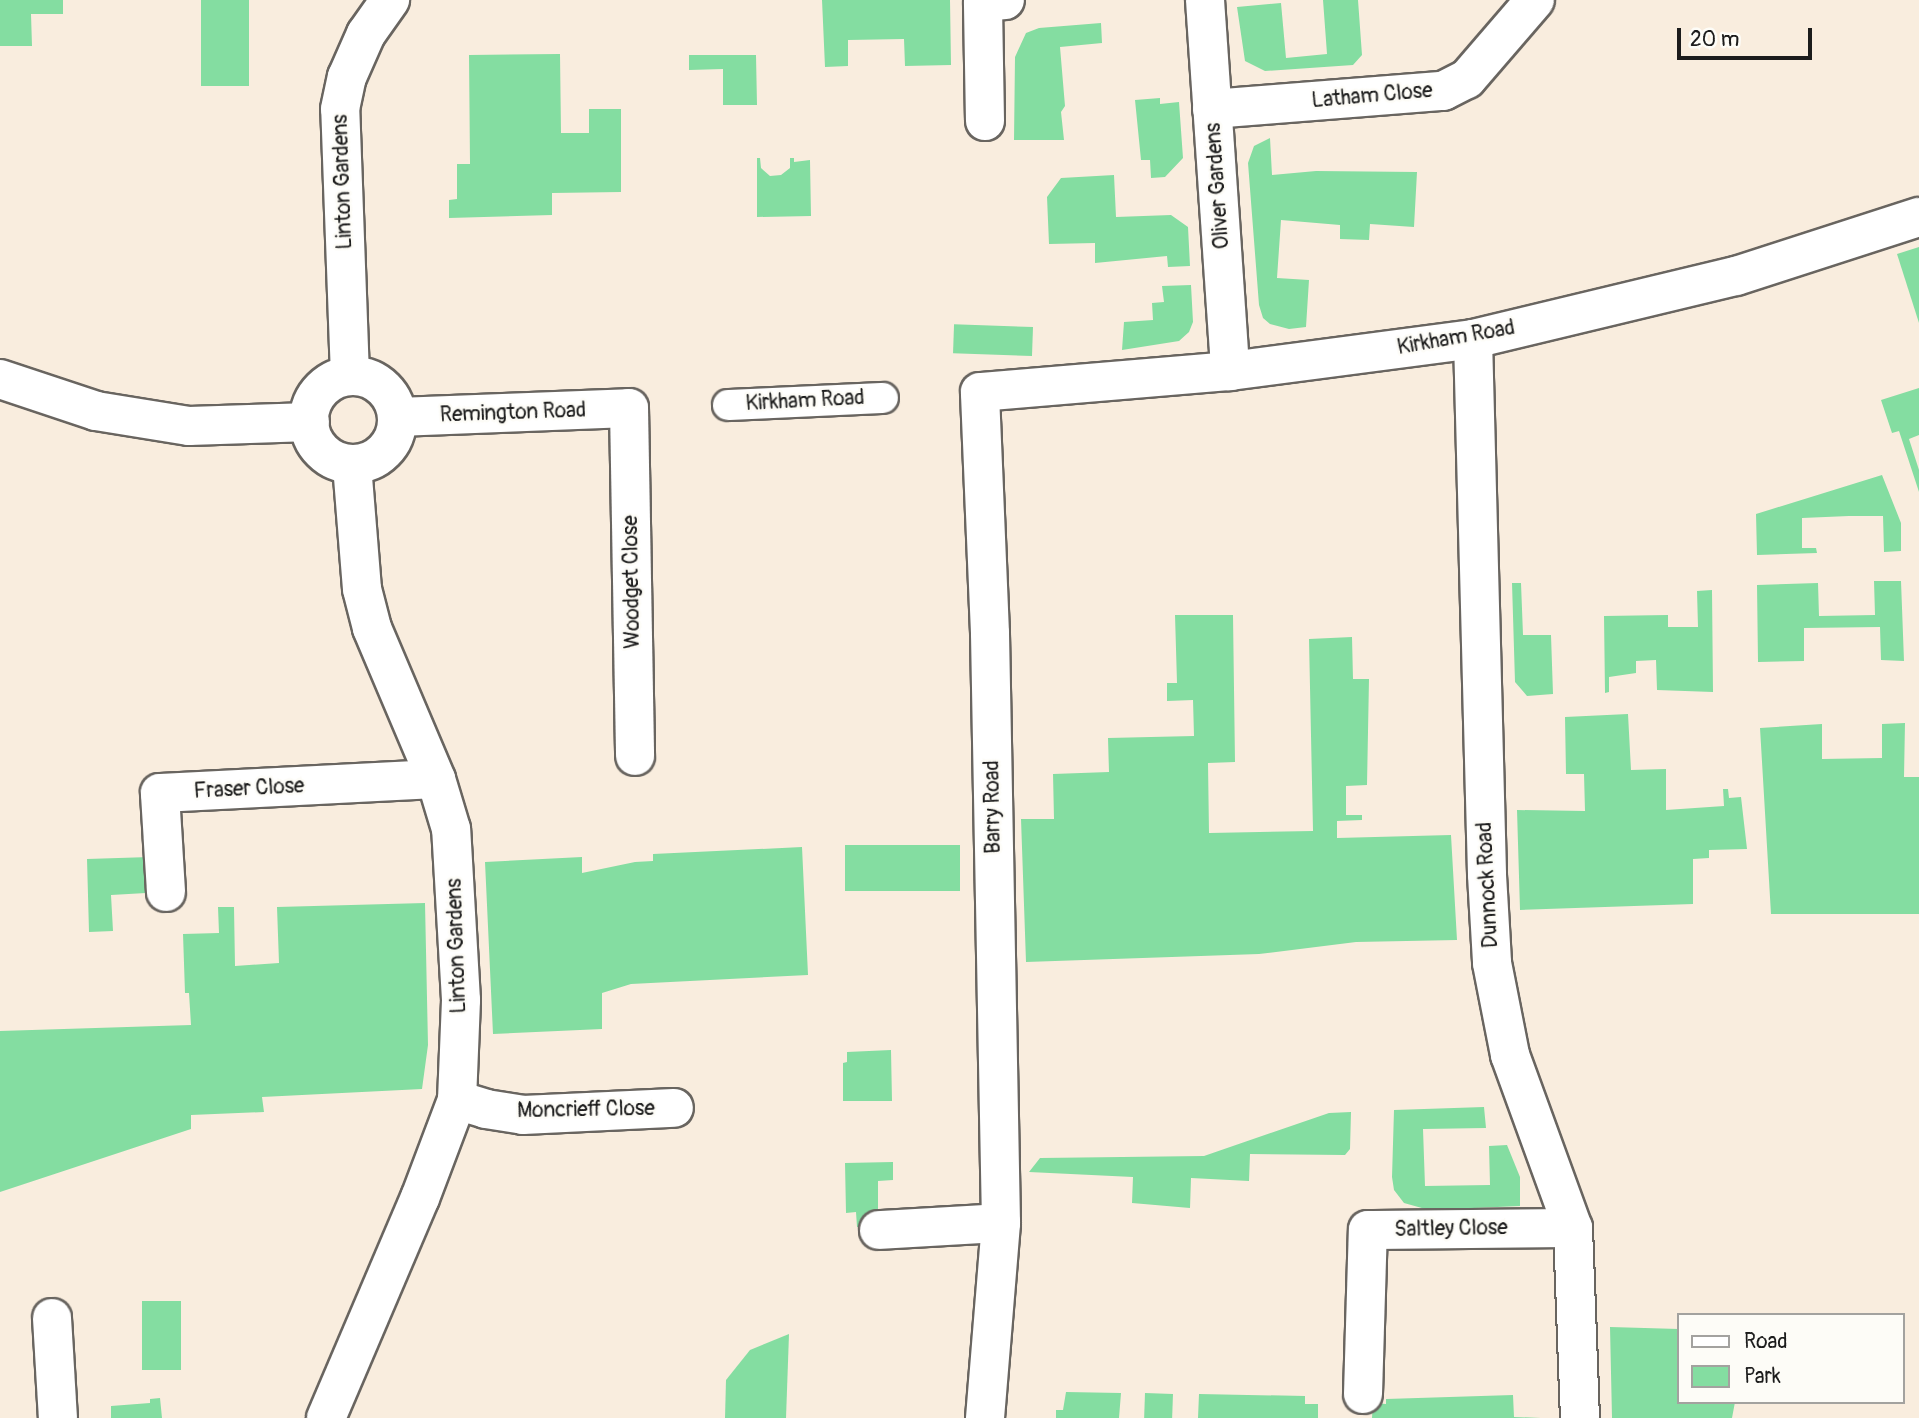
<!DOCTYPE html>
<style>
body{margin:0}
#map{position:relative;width:1919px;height:1418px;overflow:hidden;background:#f9edde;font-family:Pangolin,sans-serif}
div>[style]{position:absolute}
.green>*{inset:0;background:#84dda1;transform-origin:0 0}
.roads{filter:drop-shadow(2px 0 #696560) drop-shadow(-2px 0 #696560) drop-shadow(0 2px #696560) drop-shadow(0 -2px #696560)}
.pedestrian>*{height:30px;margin:-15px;padding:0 15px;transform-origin:15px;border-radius:15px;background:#fff}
.minor>*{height:38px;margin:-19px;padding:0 19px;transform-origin:19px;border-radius:19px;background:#fff}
.minor>.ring{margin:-19px;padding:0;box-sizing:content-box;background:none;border:38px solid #fff;border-radius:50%}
span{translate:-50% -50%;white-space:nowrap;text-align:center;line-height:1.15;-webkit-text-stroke:5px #fdfcf7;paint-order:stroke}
.street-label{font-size:21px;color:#1c1c1c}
.legend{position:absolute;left:1677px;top:1313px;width:228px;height:91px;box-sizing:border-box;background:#fdfcf7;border:2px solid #a3a29f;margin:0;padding:9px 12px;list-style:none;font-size:21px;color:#1c1c1c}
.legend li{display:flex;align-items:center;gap:14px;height:35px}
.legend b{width:35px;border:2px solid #a3a29f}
.scale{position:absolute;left:1677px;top:28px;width:135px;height:32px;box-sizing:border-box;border:4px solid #1c1c1c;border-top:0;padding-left:9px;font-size:21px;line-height:24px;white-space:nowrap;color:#1c1c1c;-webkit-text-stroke:5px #fdfcf7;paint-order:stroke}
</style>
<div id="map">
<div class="green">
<div style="clip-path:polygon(0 0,63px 0,63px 14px,31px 14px,32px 46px,0 46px)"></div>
<div style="left:201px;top:0;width:48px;height:86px"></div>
<div style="clip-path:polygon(822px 0,950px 0,951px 65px,905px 66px,904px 39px,848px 40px,848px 66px,825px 67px)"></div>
<div style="clip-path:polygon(1323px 0,1358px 0,1362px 55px,1353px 65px,1265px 71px,1245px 61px,1237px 7px,1281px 3px,1286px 58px,1327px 54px)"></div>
<div style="clip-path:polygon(1101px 23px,1102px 43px,1060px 47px,1065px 106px,1061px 112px,1064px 140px,1014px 140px,1015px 57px,1026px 33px,1039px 28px)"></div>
<div style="clip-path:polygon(560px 54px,561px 133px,589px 133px,589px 109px,621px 109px,621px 192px,552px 193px,552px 215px,449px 218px,449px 200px,457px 199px,457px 164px,470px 164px,469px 55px)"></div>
<div style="clip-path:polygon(689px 55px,756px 55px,757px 105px,723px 105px,723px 69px,689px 70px)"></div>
<div style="clip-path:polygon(1160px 98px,1160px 104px,1179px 102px,1183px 158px,1165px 177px,1151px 178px,1150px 160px,1141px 160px,1135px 100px)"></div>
<div style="clip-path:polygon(1270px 138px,1272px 175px,1316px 171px,1417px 172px,1414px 227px,1370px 224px,1369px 240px,1340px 239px,1340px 225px,1281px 220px,1277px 278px,1309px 280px,1306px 327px,1289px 329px,1270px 324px,1263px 318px,1259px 305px,1248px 163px,1254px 146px)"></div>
<div style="clip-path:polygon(757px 158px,760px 158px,761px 168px,770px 176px,781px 175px,790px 168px,790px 158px,794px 158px,794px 162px,810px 160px,811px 216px,757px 217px)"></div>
<div style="clip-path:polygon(1114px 175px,1116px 217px,1171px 215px,1188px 227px,1190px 266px,1168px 267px,1167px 256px,1095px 263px,1095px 243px,1049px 244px,1047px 197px,1061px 178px)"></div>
<div style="clip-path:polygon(1919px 247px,1919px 323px,1897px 254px)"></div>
<div style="clip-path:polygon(1191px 285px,1193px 322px,1189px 332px,1179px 341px,1122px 350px,1124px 322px,1153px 320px,1152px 303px,1164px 302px,1162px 286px)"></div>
<div style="left:1033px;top:327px;width:29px;height:79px;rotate:92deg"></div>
<div style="clip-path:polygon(1919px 388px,1919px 435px,1909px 439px,1919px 470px,1919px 492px,1899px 431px,1892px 433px,1881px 400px)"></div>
<div style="clip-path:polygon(1882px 475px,1901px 523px,1901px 551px,1884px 552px,1883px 516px,1849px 516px,1802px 518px,1802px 548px,1816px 548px,1817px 553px,1757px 555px,1756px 514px)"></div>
<div style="clip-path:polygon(1874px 581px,1901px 581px,1904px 661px,1881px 660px,1880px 627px,1804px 628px,1804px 661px,1758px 662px,1757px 585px,1818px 583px,1819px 616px,1875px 615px)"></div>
<div style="clip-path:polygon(1512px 583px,1521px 583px,1523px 635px,1551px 635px,1553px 694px,1527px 696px,1515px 682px)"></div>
<div style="clip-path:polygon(1712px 590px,1713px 692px,1657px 690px,1656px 660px,1636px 661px,1636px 673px,1609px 677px,1609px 692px,1605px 693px,1604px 616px,1668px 615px,1668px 627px,1698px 627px,1697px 591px)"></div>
<div style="clip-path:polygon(1175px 615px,1233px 615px,1235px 762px,1208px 763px,1209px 833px,1313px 831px,1309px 639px,1352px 637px,1353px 679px,1369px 679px,1367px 785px,1346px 786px,1346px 815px,1362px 815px,1362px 820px,1337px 821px,1337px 838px,1451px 835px,1457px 940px,1356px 942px,1259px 954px,1026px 962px,1021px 819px,1054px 819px,1053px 774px,1109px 772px,1108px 738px,1194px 736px,1193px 700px,1167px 701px,1167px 683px,1177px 683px)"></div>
<div style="clip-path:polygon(1628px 714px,1631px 770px,1666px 769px,1666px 810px,1724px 806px,1723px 789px,1728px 789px,1729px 798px,1741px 797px,1747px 849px,1709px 850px,1709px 858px,1693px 859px,1693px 904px,1520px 910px,1517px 810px,1585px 811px,1584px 774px,1566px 774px,1565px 717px)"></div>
<div style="clip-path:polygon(1905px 723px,1904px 777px,1919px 777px,1919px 914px,1771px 914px,1760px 728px,1822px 724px,1822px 759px,1882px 758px,1882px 724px)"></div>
<div style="left:960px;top:845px;width:46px;height:115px;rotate:90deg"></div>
<div style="clip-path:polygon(802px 847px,808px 975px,631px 984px,602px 993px,602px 1029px,493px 1034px,485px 862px,582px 857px,582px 873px,635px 862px,653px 861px,653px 854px)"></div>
<div style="clip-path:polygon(150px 857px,150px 886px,146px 886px,146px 893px,111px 895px,113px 931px,89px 932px,87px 859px)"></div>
<div style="clip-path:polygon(425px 903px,428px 1045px,422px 1089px,262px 1097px,264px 1112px,191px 1115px,191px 1129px,0 1192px,0 1031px,191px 1025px,189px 993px,185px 993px,183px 934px,219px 933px,218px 907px,234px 907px,235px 966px,279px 963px,277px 907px)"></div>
<div style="clip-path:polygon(891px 1050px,892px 1101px,843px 1101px,843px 1063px,847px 1062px,847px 1052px)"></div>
<div style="clip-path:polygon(1484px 1107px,1486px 1128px,1423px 1129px,1425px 1186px,1490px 1185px,1489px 1146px,1507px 1145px,1520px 1177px,1520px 1206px,1429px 1210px,1404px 1203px,1394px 1190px,1392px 1177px,1394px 1110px)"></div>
<div style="clip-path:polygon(1351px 1112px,1350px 1149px,1345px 1155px,1250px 1154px,1249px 1181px,1191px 1178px,1190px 1208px,1132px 1203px,1133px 1177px,1029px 1172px,1040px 1158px,1204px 1156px,1329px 1113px)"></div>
<div style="clip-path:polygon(893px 1162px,893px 1180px,878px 1181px,878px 1226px,857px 1227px,856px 1212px,846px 1213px,845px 1163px)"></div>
<div style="left:142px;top:1301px;width:39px;height:69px"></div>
<div style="clip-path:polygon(1610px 1327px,1679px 1329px,1679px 1402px,1735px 1402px,1732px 1418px,1612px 1418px)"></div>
<div style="clip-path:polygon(789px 1334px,786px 1418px,725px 1418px,726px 1380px,750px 1350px)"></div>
<div style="clip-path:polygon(1066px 1392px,1121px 1393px,1119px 1418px,1056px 1418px,1056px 1410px,1063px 1410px)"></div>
<div style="left:1145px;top:1393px;width:28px;height:25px;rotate:2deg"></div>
<div style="clip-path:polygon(1199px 1394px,1305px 1396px,1305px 1404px,1318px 1404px,1318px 1418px,1198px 1418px)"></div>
<div style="clip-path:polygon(1513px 1395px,1514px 1417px,1541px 1418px,1372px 1418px,1373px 1403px,1386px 1404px,1386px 1399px)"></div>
<div style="clip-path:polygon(160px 1398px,162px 1418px,111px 1418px,111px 1406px,150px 1403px,150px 1399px)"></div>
</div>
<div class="roads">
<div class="pedestrian">
<div style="left:728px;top:405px;width:155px;rotate:-2.6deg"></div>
</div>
<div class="minor">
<div style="left:1205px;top:0;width:372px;rotate:86.1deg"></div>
<div style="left:1212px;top:109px;width:232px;rotate:-4.5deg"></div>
<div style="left:1443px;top:91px;width:27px;rotate:-27deg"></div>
<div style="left:1467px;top:79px;width:104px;rotate:-49.3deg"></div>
<div style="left:985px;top:121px;width:119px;rotate:-91deg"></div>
<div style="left:983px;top:2px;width:22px;rotate:-5deg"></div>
<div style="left:1473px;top:339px;width:536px;rotate:88.5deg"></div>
<div style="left:1487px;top:875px;width:88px;rotate:86.7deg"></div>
<div style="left:1492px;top:963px;width:94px;rotate:78.9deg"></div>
<div style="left:1510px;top:1055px;width:184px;rotate:70deg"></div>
<div style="left:1573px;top:1228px;width:190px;rotate:87.9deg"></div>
<div style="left:350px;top:376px;width:267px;rotate:-92.1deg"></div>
<div style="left:340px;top:109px;width:33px;rotate:-78deg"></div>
<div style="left:347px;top:77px;width:47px;rotate:-66.2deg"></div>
<div style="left:366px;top:34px;width:42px;rotate:-54.8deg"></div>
<div class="ring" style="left:309px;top:376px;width:50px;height:50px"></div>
<div style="left:0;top:379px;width:101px;rotate:18.4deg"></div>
<div style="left:96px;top:411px;width:94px;rotate:9.2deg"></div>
<div style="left:189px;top:426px;width:121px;rotate:-1.9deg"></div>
<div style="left:397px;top:417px;width:232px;rotate:-2.2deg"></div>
<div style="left:629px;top:408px;width:348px;rotate:89deg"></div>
<div style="left:166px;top:892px;width:99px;rotate:-93.5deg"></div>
<div style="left:160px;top:793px;width:276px;rotate:-2.9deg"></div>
<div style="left:457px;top:1100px;width:30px;rotate:17deg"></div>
<div style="left:486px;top:1109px;width:37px;rotate:9deg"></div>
<div style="left:523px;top:1115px;width:151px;rotate:-2.7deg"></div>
<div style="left:879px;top:1230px;width:122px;rotate:-3.3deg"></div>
<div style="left:52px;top:1318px;width:100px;rotate:86.6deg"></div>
<div style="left:1363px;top:1394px;width:164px;rotate:-88.3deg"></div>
<div style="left:1368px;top:1230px;width:205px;rotate:-0.6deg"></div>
<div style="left:326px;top:1418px;width:239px;rotate:-66.9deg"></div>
<div style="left:420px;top:1198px;width:105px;rotate:-69.3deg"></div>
<div style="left:457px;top:1100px;width:100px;rotate:-87.7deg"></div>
<div style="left:461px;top:1000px;width:171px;rotate:-93.3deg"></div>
<div style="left:451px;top:829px;width:52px;rotate:-106.7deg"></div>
<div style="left:436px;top:779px;width:164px;rotate:-113deg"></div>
<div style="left:372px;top:628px;width:40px;rotate:-104.4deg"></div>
<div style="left:362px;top:589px;width:125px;rotate:-94.6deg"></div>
<div style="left:985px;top:1418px;width:196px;rotate:-85.3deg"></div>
<div style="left:1001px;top:1223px;width:590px;rotate:-91.07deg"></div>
<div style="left:990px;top:633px;width:241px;rotate:-92.4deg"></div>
<div style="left:980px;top:392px;width:251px;rotate:-4.8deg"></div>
<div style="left:1230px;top:371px;width:245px;rotate:-7.5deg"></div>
<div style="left:1473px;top:339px;width:270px;rotate:-13.5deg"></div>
<div style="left:1736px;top:276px;width:192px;rotate:-17.9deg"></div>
</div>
</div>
<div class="street-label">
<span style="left:1372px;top:96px;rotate:-5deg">Latham Close</span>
<span style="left:343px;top:182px;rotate:-92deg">Linton Gardens</span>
<span style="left:1218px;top:186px;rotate:-94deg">Oliver Gardens</span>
<span style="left:1456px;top:338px;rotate:-10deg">Kirkham Road</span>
<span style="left:805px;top:401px;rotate:-3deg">Kirkham Road</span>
<span style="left:513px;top:413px;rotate:-2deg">Remington Road</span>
<span style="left:632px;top:582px;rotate:-91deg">Woodget Close</span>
<span style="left:249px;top:789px;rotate:-3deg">Fraser Close</span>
<span style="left:993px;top:807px;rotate:-91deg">Barry Road</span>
<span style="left:1488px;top:885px;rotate:-93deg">Dunnock Road</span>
<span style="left:457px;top:946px;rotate:-92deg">Linton Gardens</span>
<span style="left:586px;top:1110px;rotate:-1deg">Moncrieff Close</span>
<span style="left:1451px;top:1229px;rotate:-1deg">Saltley Close</span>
</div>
<ul class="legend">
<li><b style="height:9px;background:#fff"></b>Road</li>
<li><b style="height:19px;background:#84dda1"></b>Park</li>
</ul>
<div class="scale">20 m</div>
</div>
